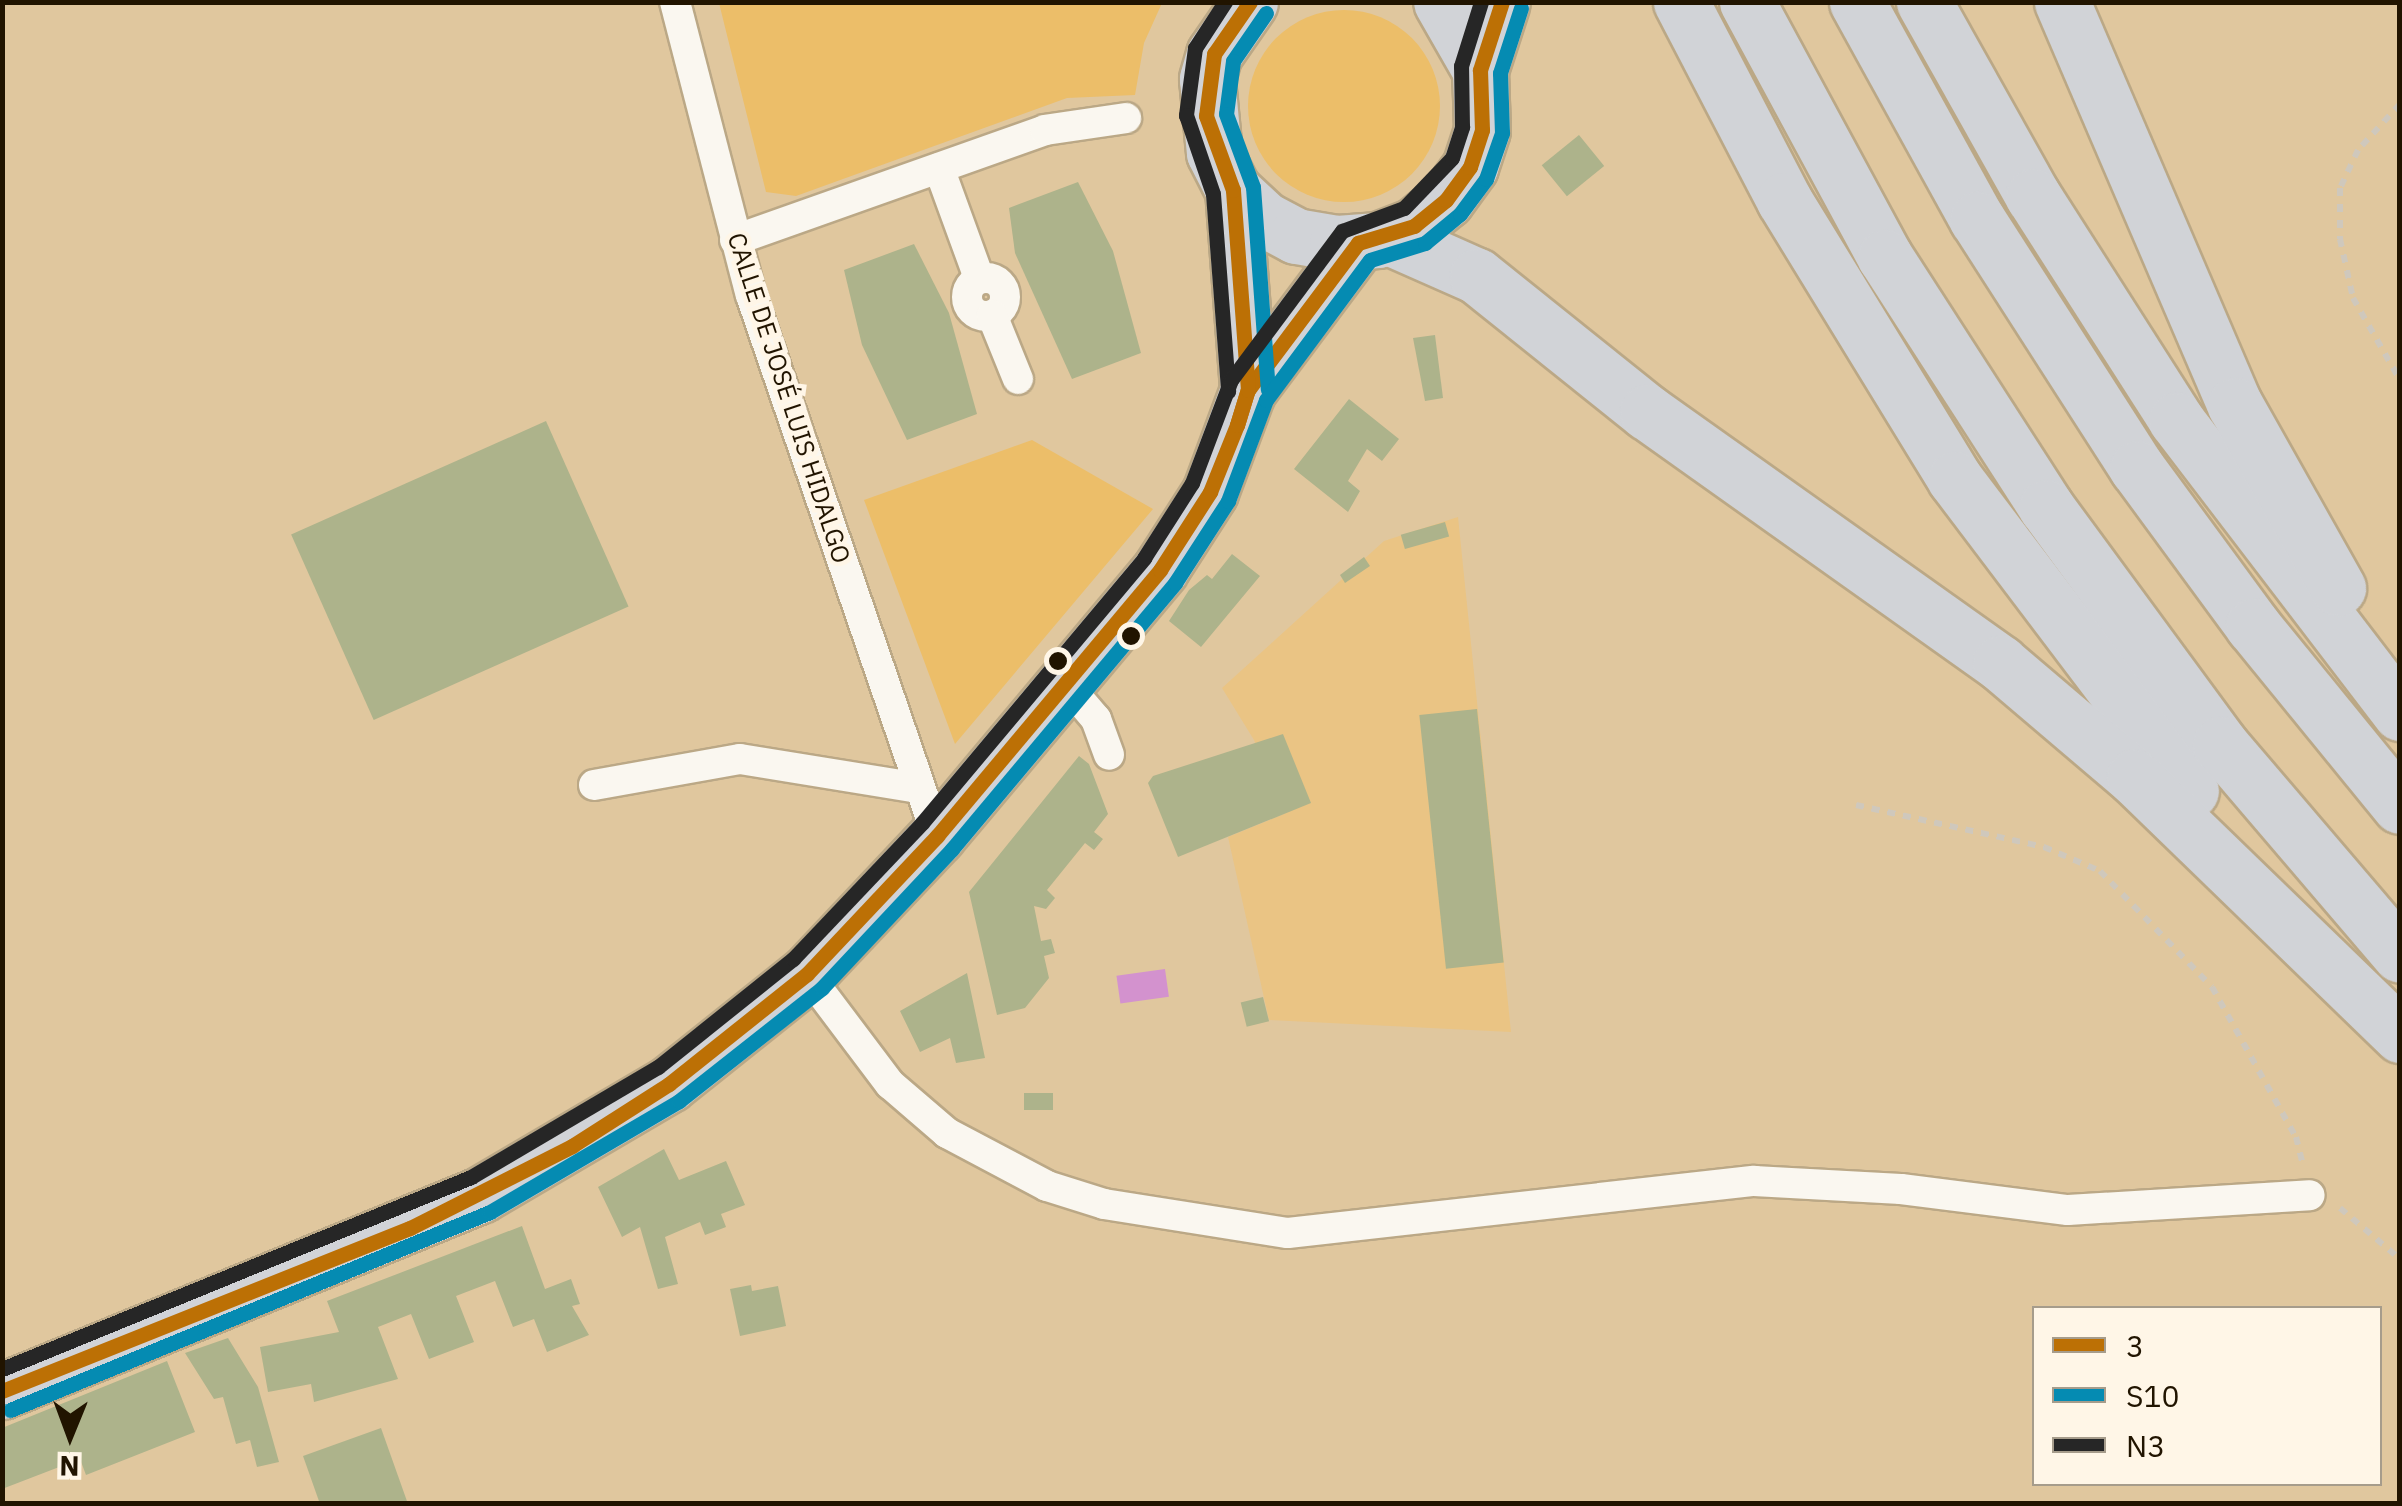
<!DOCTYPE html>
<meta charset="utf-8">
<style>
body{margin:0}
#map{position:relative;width:2402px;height:1506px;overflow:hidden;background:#e0c79e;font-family:"IBM Plex Sans",sans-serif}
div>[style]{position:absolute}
.built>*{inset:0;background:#eac484}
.green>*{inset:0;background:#ecbe69}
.round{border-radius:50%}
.water>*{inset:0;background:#d392ce;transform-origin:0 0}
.building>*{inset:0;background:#adb38b;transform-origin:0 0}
.path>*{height:6px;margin-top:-3px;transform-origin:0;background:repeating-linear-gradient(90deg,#cfc8bc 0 8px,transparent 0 16px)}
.roads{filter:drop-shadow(2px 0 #bba886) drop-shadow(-2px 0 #bba886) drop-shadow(0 2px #bba886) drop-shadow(0 -2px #bba886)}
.street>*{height:30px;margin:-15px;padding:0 15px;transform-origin:15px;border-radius:15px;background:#faf7f0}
.street>.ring{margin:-15px;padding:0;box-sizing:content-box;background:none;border:30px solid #faf7f0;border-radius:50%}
.highway>*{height:55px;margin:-27.5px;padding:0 27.5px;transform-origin:27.5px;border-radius:27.5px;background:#d1d3d7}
.bus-1>*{height:15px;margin:-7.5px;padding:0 7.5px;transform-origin:7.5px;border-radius:7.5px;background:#bc7005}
.bus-2>*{height:15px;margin:-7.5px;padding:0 7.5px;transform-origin:7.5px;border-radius:7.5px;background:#058bb2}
.bus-3>*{height:15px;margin:-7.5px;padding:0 7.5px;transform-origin:7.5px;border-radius:7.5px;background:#262626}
.dots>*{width:28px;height:28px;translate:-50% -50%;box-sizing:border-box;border:5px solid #fff6e7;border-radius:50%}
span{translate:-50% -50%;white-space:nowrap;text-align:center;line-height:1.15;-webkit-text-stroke:9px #fff6e7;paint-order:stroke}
.street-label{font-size:25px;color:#211400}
.frame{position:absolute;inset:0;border:5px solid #211400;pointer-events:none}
.legend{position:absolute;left:2032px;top:1306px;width:350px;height:180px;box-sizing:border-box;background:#fff6e7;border:2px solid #a69c8b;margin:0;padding:12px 18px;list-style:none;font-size:30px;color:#211400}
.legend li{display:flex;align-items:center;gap:20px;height:50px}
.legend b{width:50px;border:2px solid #a69c8b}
.north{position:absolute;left:20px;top:1386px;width:100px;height:100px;-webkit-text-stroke:8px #fff6e7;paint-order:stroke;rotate:181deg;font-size:28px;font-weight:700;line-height:40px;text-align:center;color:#211400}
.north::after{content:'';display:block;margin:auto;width:35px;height:45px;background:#211400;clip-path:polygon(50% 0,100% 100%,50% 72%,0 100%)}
</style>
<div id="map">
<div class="built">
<div style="clip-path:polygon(1458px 517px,1511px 1032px,1269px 1020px,1228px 837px,1284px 814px,1254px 740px,1222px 688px,1384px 541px)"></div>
</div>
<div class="green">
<div style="clip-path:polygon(719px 3px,719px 2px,1162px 3px,1144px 43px,1135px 95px,1067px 98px,796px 196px,766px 192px)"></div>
<div class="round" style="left:1248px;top:10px;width:192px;height:192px"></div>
<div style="clip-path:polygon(1032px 440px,1153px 509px,955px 744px,864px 500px)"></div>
</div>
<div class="water">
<div style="left:1165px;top:969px;width:28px;height:49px;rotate:82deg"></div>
</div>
<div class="building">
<div style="left:1579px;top:135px;width:40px;height:48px;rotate:51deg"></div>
<div style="clip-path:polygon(1078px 182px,1113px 251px,1141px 353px,1072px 379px,1015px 253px,1009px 208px)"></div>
<div style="clip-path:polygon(914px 244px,949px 313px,977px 414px,907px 440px,862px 345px,844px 270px)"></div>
<div style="clip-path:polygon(1435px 335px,1443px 398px,1425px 401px,1413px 338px)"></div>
<div style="clip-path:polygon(1349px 399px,1399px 439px,1382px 461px,1367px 449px,1348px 481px,1360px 491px,1348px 512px,1294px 469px)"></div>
<div style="left:546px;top:421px;width:203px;height:279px;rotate:66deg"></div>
<div style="left:1445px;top:522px;width:15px;height:46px;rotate:74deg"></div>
<div style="clip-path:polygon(1232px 554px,1260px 576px,1201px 647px,1169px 621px,1189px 590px,1207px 575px,1212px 579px)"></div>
<div style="clip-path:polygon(1364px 557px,1370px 566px,1345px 583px,1340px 575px)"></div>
<div style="left:1477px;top:709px;width:255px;height:58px;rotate:84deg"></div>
<div style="clip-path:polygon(1283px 734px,1311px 803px,1178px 857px,1148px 783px,1153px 776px)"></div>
<div style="clip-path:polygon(1079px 756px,1089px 764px,1108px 814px,1094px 832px,1103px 839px,1094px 850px,1085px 843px,1047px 890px,1055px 898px,1046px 909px,1034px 906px,1041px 941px,1051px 939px,1055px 953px,1044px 956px,1049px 978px,1025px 1008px,997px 1015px,969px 892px)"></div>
<div style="clip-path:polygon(967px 973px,985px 1058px,956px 1063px,950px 1038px,920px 1052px,900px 1011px)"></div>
<div style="left:1263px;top:997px;width:25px;height:23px;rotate:76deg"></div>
<div style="left:1053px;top:1093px;width:17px;height:29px;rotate:90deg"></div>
<div style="clip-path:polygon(664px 1149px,679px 1180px,726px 1161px,745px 1205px,721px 1214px,726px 1227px,705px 1235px,700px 1222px,665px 1237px,678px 1284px,658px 1289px,640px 1227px,622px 1237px,598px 1187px)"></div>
<div style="clip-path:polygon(522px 1226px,545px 1289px,571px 1279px,580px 1304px,572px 1306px,589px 1335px,547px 1352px,534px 1319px,513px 1327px,495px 1281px,456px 1296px,474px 1342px,429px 1359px,411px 1314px,378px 1327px,398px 1379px,314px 1402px,311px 1384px,268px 1392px,260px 1347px,339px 1332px,327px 1301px)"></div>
<div style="clip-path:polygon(751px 1285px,752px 1291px,778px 1286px,786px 1326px,740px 1336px,730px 1289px)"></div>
<div style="clip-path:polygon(228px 1338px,258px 1387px,279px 1462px,257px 1467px,250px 1440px,236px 1444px,223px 1397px,214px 1399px,185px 1353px)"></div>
<div style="clip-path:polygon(167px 1361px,195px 1432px,86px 1475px,80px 1459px,2px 1489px,2px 1428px)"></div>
<div style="clip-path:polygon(381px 1428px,408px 1504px,320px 1504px,303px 1456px)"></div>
</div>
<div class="path">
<div style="left:2400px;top:104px;width:62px;rotate:132.4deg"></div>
<div style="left:2358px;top:150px;width:42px;rotate:115.3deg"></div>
<div style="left:2340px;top:188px;width:51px;rotate:90deg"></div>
<div style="left:2340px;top:239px;width:60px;rotate:77.6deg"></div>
<div style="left:2353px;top:298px;width:95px;rotate:60.2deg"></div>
<div style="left:1856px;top:805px;width:193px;rotate:12.6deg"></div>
<div style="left:2044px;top:847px;width:61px;rotate:23.2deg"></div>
<div style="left:2100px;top:871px;width:161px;rotate:46deg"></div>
<div style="left:2212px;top:987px;width:172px;rotate:60.8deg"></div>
<div style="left:2296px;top:1137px;width:30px;rotate:76deg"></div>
<div style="left:2340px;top:1208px;width:79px;rotate:40.4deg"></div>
</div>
<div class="roads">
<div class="street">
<div style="left:675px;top:2px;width:303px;rotate:75.5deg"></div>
<div style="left:751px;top:295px;width:572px;rotate:71.03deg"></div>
<div style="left:939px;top:168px;width:117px;rotate:70deg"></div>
<div style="left:735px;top:240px;width:329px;rotate:-19.5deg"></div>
<div style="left:1045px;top:130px;width:82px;rotate:-8.4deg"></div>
<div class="ring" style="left:967px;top:278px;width:8px;height:8px"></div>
<div style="left:992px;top:315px;width:69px;rotate:67.9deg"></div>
<div style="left:1066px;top:684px;width:46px;rotate:49.4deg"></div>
<div style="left:1096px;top:719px;width:38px;rotate:70deg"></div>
<div style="left:594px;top:785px;width:148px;rotate:-10.1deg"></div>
<div style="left:740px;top:759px;width:182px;rotate:9.2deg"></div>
<div style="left:807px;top:974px;width:138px;rotate:53deg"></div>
<div style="left:890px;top:1084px;width:75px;rotate:40.7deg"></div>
<div style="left:947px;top:1133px;width:113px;rotate:27.9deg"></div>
<div style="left:1047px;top:1186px;width:60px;rotate:17.5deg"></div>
<div style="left:1104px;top:1204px;width:186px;rotate:9deg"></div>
<div style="left:1288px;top:1233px;width:469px;rotate:-6.4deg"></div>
<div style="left:1754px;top:1181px;width:147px;rotate:3.1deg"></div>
<div style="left:1901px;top:1189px;width:168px;rotate:7.2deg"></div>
<div style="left:2068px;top:1210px;width:242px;rotate:-3.5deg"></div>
</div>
<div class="highway">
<div style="left:1250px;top:2px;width:63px;rotate:124.7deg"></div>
<div style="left:1214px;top:54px;width:26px;rotate:106deg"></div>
<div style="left:1207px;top:79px;width:74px;rotate:84.6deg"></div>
<div style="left:1214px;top:153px;width:42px;rotate:62.8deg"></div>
<div style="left:1233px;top:190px;width:42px;rotate:43.1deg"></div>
<div style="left:1264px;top:219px;width:36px;rotate:28deg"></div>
<div style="left:1296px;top:236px;width:42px;rotate:9.7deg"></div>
<div style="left:1337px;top:243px;width:41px;rotate:-4.2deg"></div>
<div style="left:1378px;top:240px;width:39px;rotate:-21deg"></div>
<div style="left:1414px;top:226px;width:41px;rotate:-39.1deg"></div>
<div style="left:1446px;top:200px;width:41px;rotate:-54deg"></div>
<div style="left:1470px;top:167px;width:39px;rotate:-72deg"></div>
<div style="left:1482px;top:130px;width:60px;rotate:-91.9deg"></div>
<div style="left:1480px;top:70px;width:78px;rotate:-119.8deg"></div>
<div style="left:1681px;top:2px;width:223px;rotate:62.5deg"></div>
<div style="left:1784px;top:200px;width:327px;rotate:58.5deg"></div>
<div style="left:1955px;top:479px;width:391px;rotate:52.9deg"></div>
<div style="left:1747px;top:2px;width:290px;rotate:61.6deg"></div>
<div style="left:1885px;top:257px;width:297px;rotate:57.2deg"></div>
<div style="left:2046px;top:507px;width:294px;rotate:53.7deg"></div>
<div style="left:2220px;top:744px;width:277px;rotate:49.5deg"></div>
<div style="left:1857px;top:2px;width:248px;rotate:61.1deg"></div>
<div style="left:1977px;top:219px;width:296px;rotate:57.3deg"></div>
<div style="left:2137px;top:468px;width:196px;rotate:53.7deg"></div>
<div style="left:2253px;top:626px;width:232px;rotate:50.8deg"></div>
<div style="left:1924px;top:2px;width:223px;rotate:60.7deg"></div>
<div style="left:2033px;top:196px;width:266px;rotate:57.4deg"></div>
<div style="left:2176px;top:420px;width:369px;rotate:52.6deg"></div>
<div style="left:2062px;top:2px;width:439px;rotate:66.8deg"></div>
<div style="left:2235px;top:405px;width:210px;rotate:60.6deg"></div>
<div style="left:1480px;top:70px;width:71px;rotate:-72.1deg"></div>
<div style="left:1233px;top:190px;width:201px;rotate:85.7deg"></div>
<div style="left:1389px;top:237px;width:96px;rotate:23.9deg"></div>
<div style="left:1477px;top:276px;width:218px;rotate:38.7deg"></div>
<div style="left:1647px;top:412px;width:433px;rotate:35.4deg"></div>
<div style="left:2000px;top:663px;width:176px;rotate:40.4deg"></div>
<div style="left:2134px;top:777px;width:371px;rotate:44.1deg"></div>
<div style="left:2px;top:1391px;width:517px;rotate:-22.3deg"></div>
<div style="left:480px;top:1195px;width:219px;rotate:-30.4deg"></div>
<div style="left:669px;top:1084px;width:176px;rotate:-38.6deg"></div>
<div style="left:807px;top:974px;width:190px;rotate:-46.7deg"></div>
<div style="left:937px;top:836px;width:347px;rotate:-50deg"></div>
<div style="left:1160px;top:570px;width:93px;rotate:-57.3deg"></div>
<div style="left:1210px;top:492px;width:109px;rotate:-69.6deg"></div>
<div style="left:1248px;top:390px;width:184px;rotate:-53.2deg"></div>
</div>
</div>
<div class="bus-1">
<div style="left:1358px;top:243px;width:59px;rotate:-16.9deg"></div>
<div style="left:1414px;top:226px;width:41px;rotate:-39.1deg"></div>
<div style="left:1446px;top:200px;width:41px;rotate:-54deg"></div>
<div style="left:1470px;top:167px;width:39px;rotate:-72deg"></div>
<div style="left:1482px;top:130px;width:60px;rotate:-91.9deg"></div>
<div style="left:1480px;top:70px;width:71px;rotate:-72.1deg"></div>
<div style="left:1237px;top:425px;width:37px;rotate:-73deg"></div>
<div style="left:1248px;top:390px;width:184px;rotate:-53.2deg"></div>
<div style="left:2px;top:1391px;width:439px;rotate:-21.8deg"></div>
<div style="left:410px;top:1228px;width:182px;rotate:-26.8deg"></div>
<div style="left:572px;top:1146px;width:115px;rotate:-32.6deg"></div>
<div style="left:669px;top:1084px;width:176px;rotate:-38.6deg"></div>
<div style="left:807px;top:974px;width:190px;rotate:-46.7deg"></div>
<div style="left:937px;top:836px;width:347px;rotate:-50deg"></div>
<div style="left:1160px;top:570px;width:93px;rotate:-57.3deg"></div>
<div style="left:1210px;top:492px;width:72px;rotate:-68.1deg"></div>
<div style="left:1237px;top:425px;width:37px;rotate:-73deg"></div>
<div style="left:1248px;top:390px;width:201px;rotate:-94.3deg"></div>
<div style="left:1233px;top:190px;width:79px;rotate:-110deg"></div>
<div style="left:1206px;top:116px;width:63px;rotate:-82.6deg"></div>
<div style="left:1214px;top:54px;width:63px;rotate:-55.3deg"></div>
</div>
<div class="bus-2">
<div style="left:1266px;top:13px;width:58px;rotate:124.5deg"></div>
<div style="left:1233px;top:61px;width:53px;rotate:97.5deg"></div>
<div style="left:1226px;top:114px;width:78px;rotate:69.7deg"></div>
<div style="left:1253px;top:187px;width:203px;rotate:85.8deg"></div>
<div style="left:10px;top:1410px;width:519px;rotate:-22.42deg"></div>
<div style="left:490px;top:1212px;width:219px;rotate:-30.4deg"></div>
<div style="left:679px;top:1101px;width:182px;rotate:-38.3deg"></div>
<div style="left:822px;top:988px;width:190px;rotate:-46.9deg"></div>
<div style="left:952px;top:849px;width:347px;rotate:-50deg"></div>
<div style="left:1175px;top:583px;width:98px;rotate:-57.1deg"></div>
<div style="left:1228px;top:501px;width:108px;rotate:-69.4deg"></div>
<div style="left:1266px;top:400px;width:174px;rotate:-53.4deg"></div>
<div style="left:1370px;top:260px;width:58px;rotate:-17.2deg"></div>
<div style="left:1425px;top:243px;width:45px;rotate:-39.6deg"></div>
<div style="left:1460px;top:214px;width:44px;rotate:-53.4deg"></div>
<div style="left:1486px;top:179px;width:49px;rotate:-70.8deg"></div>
<div style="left:1502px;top:133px;width:60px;rotate:-91.9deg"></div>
<div style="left:1500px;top:73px;width:68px;rotate:-72.1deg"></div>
</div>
<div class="bus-3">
<div style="left:1225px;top:2px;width:55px;rotate:123.1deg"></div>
<div style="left:1195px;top:48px;width:68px;rotate:97.7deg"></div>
<div style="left:1186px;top:115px;width:83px;rotate:71.1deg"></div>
<div style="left:1213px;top:194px;width:198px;rotate:85.6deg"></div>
<div style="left:2px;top:1369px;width:507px;rotate:-22.26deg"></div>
<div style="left:471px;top:1177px;width:217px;rotate:-30.5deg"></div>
<div style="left:658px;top:1067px;width:173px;rotate:-38.7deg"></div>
<div style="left:793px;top:959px;width:187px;rotate:-46.5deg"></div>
<div style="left:922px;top:823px;width:346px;rotate:-50deg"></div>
<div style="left:1144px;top:558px;width:89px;rotate:-57.4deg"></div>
<div style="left:1192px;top:483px;width:110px;rotate:-69.3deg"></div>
<div style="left:1231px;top:380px;width:186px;rotate:-53.3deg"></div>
<div style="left:1342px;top:231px;width:66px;rotate:-20.4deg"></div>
<div style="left:1404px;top:208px;width:69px;rotate:-46.2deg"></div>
<div style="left:1452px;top:158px;width:33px;rotate:-72deg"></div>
<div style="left:1462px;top:127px;width:61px;rotate:-90.9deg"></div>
<div style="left:1461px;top:66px;width:67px;rotate:-72.6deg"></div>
</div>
<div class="dots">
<div style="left:1131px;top:636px;background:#211400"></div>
<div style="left:1058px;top:661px;background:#211400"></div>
</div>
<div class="street-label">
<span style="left:789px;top:398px;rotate:72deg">CALLE DE JOSÉ LUIS HIDALGO</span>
</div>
<div class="frame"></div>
<ul class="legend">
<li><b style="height:12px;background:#bc7005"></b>3</li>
<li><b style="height:12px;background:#058bb2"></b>S10</li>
<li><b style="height:12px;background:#262626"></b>N3</li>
</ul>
<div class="north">N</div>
</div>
